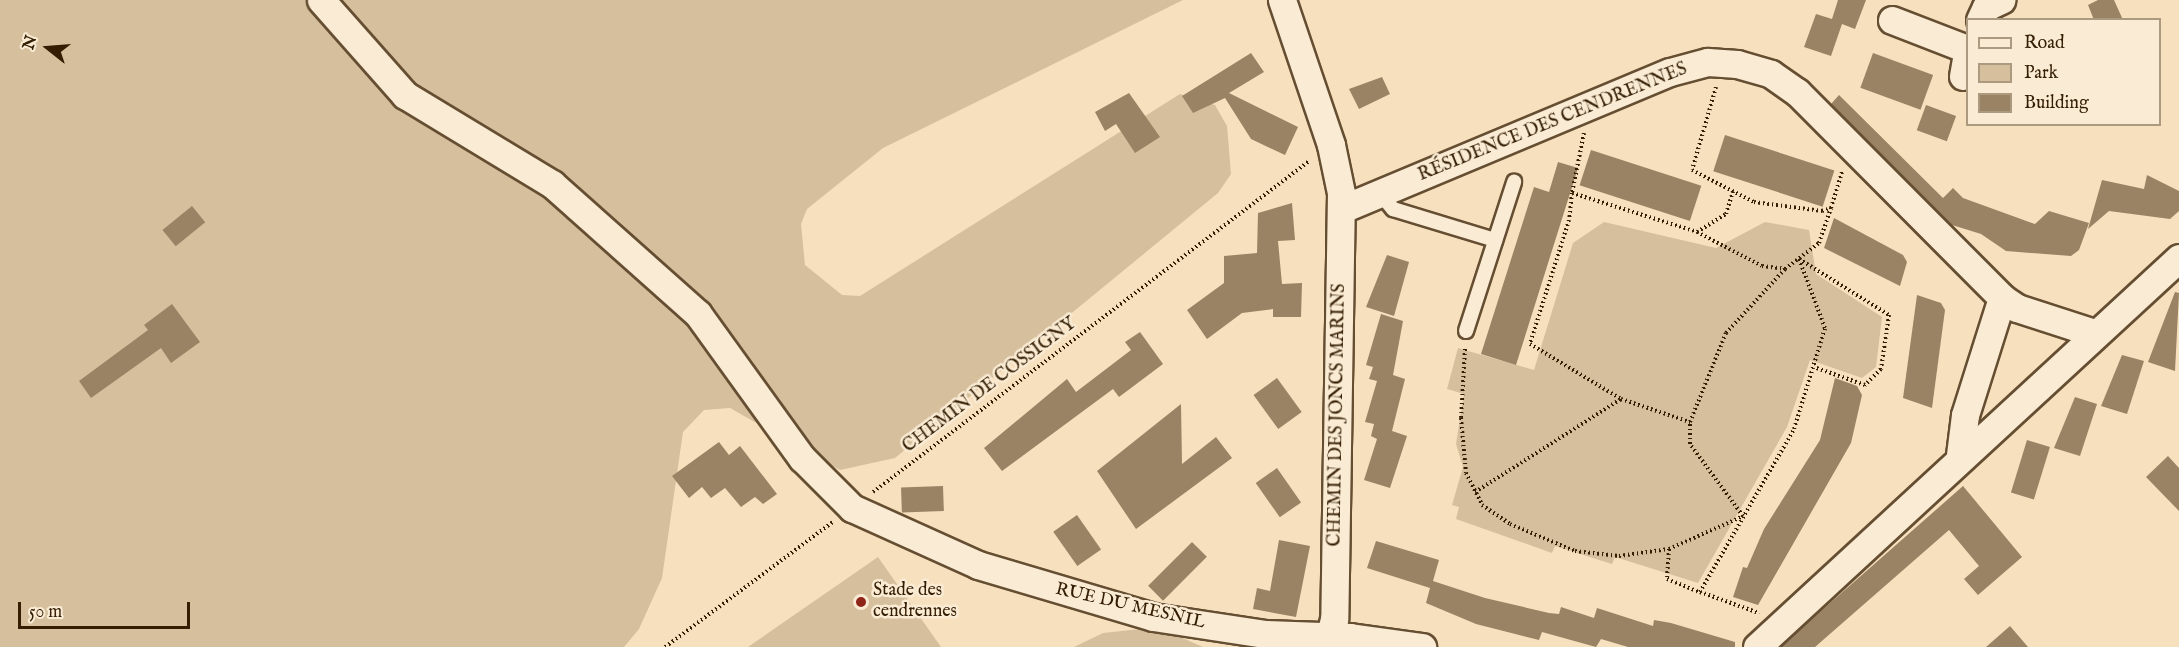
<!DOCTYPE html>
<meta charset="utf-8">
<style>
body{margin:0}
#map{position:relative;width:2179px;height:647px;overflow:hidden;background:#f7e0bd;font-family:"IM FELL English",serif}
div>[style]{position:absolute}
.green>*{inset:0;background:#d6bf9d}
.building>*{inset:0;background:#998364;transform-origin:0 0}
.path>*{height:4px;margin-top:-2px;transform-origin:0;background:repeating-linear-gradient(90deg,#341e03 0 1.5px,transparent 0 4.5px)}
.roads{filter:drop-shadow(2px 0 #654e32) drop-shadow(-2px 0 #654e32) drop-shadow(0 2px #654e32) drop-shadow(0 -2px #654e32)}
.lane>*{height:14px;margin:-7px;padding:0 7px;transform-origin:7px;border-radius:7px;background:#faebd4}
.street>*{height:27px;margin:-13.5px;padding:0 13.5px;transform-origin:13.5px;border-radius:13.5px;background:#faebd4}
.dots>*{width:16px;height:16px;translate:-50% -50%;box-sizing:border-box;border:3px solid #faebd4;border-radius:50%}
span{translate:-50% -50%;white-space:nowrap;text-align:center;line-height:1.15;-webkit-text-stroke:5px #faebd4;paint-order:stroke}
.street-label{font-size:18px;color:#341e03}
.poi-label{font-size:18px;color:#341e03}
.left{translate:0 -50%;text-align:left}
.legend{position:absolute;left:1966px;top:18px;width:195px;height:108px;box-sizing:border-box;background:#faebd4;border:2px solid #ab9980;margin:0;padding:8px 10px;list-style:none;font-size:18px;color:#341e03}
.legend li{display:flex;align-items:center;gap:12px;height:30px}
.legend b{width:30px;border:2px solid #ab9980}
.north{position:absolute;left:18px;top:18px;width:60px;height:60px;-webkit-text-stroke:4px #faebd4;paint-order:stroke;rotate:287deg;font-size:16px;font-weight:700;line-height:24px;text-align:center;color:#341e03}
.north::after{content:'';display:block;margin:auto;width:21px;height:27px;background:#341e03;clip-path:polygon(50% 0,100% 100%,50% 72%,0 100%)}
.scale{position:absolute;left:18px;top:602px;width:172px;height:27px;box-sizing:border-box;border:3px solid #341e03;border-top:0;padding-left:8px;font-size:18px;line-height:21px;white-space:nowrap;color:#341e03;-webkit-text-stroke:4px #faebd4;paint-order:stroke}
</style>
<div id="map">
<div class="green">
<div style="clip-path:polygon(0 0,1183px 0,883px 148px,807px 209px,801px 224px,805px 265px,842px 295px,860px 296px,1180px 94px,1215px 105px,1227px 126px,1231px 174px,1218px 193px,895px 458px,840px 470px,730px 408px,704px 410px,683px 432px,662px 578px,639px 629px,624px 647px,0 647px)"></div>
<div style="clip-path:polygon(1604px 222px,1716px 248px,1765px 222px,1809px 230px,1816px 274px,1882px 317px,1876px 367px,1862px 378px,1810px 360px,1787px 427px,1698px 583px,1615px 557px,1612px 564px,1555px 546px,1552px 553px,1456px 519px,1459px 507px,1452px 505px,1463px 467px,1456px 444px,1464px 394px,1447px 389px,1458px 348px,1534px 370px,1573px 243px)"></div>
<div style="clip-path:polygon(878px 557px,941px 647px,748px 647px)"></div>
<div style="clip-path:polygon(1140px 629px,1171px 633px,1203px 647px,1074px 647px,1103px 633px)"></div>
</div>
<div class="building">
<div style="clip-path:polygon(1838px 0,1866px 0,1855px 29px,1842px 24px,1831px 56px,1804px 47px,1816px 14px,1832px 19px)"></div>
<div style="clip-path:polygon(2098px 0,2114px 0,2123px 20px,2094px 20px,2088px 5px)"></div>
<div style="clip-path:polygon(1251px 53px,1264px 72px,1229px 93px,1298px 127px,1285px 155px,1251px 139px,1225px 98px,1193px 113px,1182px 96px)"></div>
<div style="left:1873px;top:53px;width:64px;height:37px;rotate:20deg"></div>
<div style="clip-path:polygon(1382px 77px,1390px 94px,1359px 109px,1349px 89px)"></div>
<div style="clip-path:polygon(1129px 93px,1160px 137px,1135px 153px,1116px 124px,1105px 131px,1095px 112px)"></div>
<div style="clip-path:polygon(1839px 95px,1943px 198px,1953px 188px,1963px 198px,2035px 224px,2049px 211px,2089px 223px,2079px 250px,2071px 256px,2006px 251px,1981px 234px,1952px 225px,1831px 104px)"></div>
<div style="left:1926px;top:105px;width:32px;height:27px;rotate:20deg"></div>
<div style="left:1725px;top:135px;width:115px;height:38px;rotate:18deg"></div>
<div style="left:1591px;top:150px;width:116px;height:37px;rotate:18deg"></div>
<div style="clip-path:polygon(1558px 162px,1578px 168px,1516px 365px,1481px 354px,1534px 187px,1549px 192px)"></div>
<div style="clip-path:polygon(2147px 175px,2179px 191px,2179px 211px,2170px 219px,2109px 211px,2088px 229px,2102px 180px,2144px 189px)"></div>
<div style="clip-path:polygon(1292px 203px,1295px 240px,1278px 241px,1282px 284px,1302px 283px,1301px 317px,1273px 317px,1273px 309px,1242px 313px,1207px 339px,1187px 310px,1224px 283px,1224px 256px,1257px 253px,1258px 213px)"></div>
<div style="left:192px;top:206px;width:21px;height:38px;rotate:51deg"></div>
<div style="clip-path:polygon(1834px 218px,1903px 255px,1907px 262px,1900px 286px,1824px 248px)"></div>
<div style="clip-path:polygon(1387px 255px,1409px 262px,1394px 316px,1366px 307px)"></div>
<div style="clip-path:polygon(2175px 292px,2179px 293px,2175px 371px,2148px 362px)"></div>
<div style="clip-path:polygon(1917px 295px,1941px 303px,1945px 310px,1932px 408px,1903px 398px)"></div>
<div style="clip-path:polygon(172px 304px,200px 342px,171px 363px,161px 348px,91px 398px,79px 381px,148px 330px,144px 325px)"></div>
<div style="clip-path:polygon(1381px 314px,1403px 321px,1393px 375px,1405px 379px,1392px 431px,1407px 436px,1390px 488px,1364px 480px,1377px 439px,1371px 436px,1374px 424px,1365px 422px,1377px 381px,1369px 379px,1373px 367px,1366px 365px)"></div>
<div style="clip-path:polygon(1140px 332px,1163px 364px,1119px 397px,1113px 389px,1002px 471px,984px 448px,1067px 379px,1076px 392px,1131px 350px,1125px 342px)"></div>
<div style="clip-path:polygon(2122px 355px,2144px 361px,2127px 414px,2101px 406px)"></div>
<div style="left:1277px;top:378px;width:42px;height:29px;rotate:54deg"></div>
<div style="clip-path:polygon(1835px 378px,1857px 386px,1862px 395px,1851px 443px,1758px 605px,1733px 597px,1743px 567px,1747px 568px,1764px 529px,1820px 440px)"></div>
<div style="clip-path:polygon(2075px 397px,2097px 404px,2080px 456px,2054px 448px)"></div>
<div style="clip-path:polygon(1181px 404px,1182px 464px,1216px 437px,1232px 458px,1136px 529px,1097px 471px)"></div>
<div style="left:2027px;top:440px;width:24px;height:55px;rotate:17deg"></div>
<div style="clip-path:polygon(719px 442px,729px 455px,740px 446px,777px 494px,763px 504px,755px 497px,741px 507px,725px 488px,711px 498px,702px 487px,689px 498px,672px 476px)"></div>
<div style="clip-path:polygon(2168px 456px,2179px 468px,2179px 511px,2146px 477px)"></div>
<div style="left:1277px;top:468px;width:42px;height:26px;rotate:55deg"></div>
<div style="left:943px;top:486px;width:25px;height:42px;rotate:88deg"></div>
<div style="clip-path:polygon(1963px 486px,2022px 557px,1978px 595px,1964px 579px,1979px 566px,1949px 530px,1815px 647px,1780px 647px)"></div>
<div style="left:1077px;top:515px;width:42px;height:29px;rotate:55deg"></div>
<div style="clip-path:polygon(1279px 540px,1310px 546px,1296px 617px,1253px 609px,1257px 588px,1270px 591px)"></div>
<div style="clip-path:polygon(1376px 541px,1439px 560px,1433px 581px,1485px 598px,1549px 613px,1559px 614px,1561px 607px,1594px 618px,1597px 608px,1653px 626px,1654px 620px,1671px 623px,1735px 642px,1735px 647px,1628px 647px,1601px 639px,1596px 647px,1542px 632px,1539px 640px,1476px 624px,1426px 603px,1430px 588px,1367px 568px)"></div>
<div style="left:1192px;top:542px;width:21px;height:62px;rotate:45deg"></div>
<div style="clip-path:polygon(2010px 626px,2028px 647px,1986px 647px)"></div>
</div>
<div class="path">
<div style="left:1716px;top:87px;width:86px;rotate:106.1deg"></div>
<div style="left:1692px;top:170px;width:70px;rotate:27.3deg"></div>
<div style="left:1754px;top:202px;width:69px;rotate:7.5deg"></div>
<div style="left:1822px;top:211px;width:9px;rotate:-18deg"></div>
<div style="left:1831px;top:208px;width:38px;rotate:-73deg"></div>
<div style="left:1584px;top:133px;width:61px;rotate:101.3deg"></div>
<div style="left:1572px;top:193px;width:131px;rotate:17.3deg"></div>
<div style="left:1697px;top:232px;width:34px;rotate:-32deg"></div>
<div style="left:1726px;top:214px;width:24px;rotate:-73deg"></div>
<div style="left:1572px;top:193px;width:27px;rotate:96deg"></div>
<div style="left:1569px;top:220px;width:130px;rotate:107.5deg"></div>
<div style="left:1530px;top:344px;width:106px;rotate:31.1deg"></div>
<div style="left:1621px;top:399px;width:73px;rotate:18.4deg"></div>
<div style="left:1690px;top:422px;width:96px;rotate:-68deg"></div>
<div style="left:1726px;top:333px;width:87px;rotate:-47.3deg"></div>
<div style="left:1785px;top:269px;width:43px;rotate:-37.4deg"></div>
<div style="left:1819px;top:243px;width:37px;rotate:-71deg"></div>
<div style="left:1697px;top:232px;width:73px;rotate:27.6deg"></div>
<div style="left:1762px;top:266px;width:23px;rotate:7deg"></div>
<div style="left:1799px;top:259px;width:106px;rotate:31.9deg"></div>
<div style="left:1889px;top:315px;width:55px;rotate:98.4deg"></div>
<div style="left:1881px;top:369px;width:23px;rotate:135deg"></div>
<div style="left:1865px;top:385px;width:54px;rotate:-160.6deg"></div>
<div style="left:1465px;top:349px;width:69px;rotate:93.3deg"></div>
<div style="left:1461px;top:418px;width:55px;rotate:84.8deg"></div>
<div style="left:1466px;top:473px;width:36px;rotate:63deg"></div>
<div style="left:1482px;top:505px;width:34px;rotate:34deg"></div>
<div style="left:1510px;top:524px;width:70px;rotate:22.6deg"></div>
<div style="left:1575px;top:551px;width:44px;rotate:6.5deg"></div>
<div style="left:1619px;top:556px;width:50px;rotate:-8deg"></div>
<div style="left:1669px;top:549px;width:81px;rotate:-24deg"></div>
<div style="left:1743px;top:516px;width:89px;rotate:-126.4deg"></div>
<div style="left:1690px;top:444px;width:22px;rotate:-90deg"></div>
<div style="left:873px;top:492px;width:547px;rotate:-37.2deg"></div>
<div style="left:1475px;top:492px;width:173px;rotate:-32.5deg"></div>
<div style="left:1669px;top:549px;width:30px;rotate:94deg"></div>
<div style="left:1667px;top:579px;width:35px;rotate:22deg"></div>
<div style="left:1700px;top:592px;width:188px;rotate:-60deg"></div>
<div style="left:1794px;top:429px;width:106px;rotate:-72.9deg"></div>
<div style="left:1825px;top:328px;width:74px;rotate:-110.6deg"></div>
<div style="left:1700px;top:592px;width:63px;rotate:19.6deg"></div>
<div style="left:665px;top:647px;width:209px;rotate:-36.7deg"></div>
</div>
<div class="roads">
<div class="lane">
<div style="left:1380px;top:193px;width:21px;rotate:51deg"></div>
<div style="left:1393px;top:209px;width:107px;rotate:16.9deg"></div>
<div style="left:1466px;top:331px;width:157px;rotate:-72.1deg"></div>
</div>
<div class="street">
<div style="left:321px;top:0;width:127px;rotate:48.5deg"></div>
<div style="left:405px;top:95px;width:172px;rotate:31.2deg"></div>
<div style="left:552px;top:184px;width:195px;rotate:41.7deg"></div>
<div style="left:698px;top:314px;width:178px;rotate:54.2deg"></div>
<div style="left:802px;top:458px;width:71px;rotate:45deg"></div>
<div style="left:852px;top:508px;width:138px;rotate:24.3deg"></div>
<div style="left:978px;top:565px;width:183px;rotate:16.5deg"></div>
<div style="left:1153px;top:617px;width:114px;rotate:8.6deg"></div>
<div style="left:1266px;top:634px;width:84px;rotate:2deg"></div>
<div style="left:1350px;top:637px;width:73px;rotate:7.9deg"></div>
<div style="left:1282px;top:0;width:153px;rotate:71.3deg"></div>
<div style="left:1331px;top:145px;width:49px;rotate:78.2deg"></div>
<div style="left:1341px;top:193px;width:426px;rotate:90.9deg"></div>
<div style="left:1334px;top:619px;width:29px;rotate:104deg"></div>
<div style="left:1892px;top:20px;width:80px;rotate:21.1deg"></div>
<div style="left:1980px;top:20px;width:14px;rotate:-65deg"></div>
<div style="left:1986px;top:7px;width:17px;rotate:-25deg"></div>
<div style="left:1963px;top:76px;width:29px;rotate:-80deg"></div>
<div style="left:1342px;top:209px;width:355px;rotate:-22.7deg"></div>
<div style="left:1670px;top:72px;width:39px;rotate:-15deg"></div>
<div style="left:1708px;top:62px;width:29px;rotate:4deg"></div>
<div style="left:1737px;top:64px;width:35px;rotate:16deg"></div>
<div style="left:1771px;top:74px;width:32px;rotate:35deg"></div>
<div style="left:1797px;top:92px;width:291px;rotate:45.1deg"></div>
<div style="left:2002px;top:298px;width:18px;rotate:34deg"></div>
<div style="left:2017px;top:308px;width:81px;rotate:18deg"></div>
<div style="left:1960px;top:455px;width:40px;rotate:-82.9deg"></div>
<div style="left:1965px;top:415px;width:123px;rotate:-72.5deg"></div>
<div style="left:1757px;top:647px;width:574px;rotate:-42.67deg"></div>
</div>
</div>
<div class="dots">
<div style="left:861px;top:602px;background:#8f2418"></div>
</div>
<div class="street-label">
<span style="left:1553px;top:123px;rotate:-22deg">RÉSIDENCE DES CENDRENNES</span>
<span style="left:990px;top:386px;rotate:-37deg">CHEMIN DE COSSIGNY</span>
<span style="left:1338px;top:415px;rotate:-89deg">CHEMIN DES JONCS MARINS</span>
<span style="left:1130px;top:607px;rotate:13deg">RUE DU MESNIL</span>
</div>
<div class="poi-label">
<span class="left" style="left:873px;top:602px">Stade des<br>cendrennes</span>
</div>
<ul class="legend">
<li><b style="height:8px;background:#faebd4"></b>Road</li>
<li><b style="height:16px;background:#d6bf9d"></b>Park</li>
<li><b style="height:16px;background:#998364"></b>Building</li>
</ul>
<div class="north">N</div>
<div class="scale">50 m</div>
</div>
